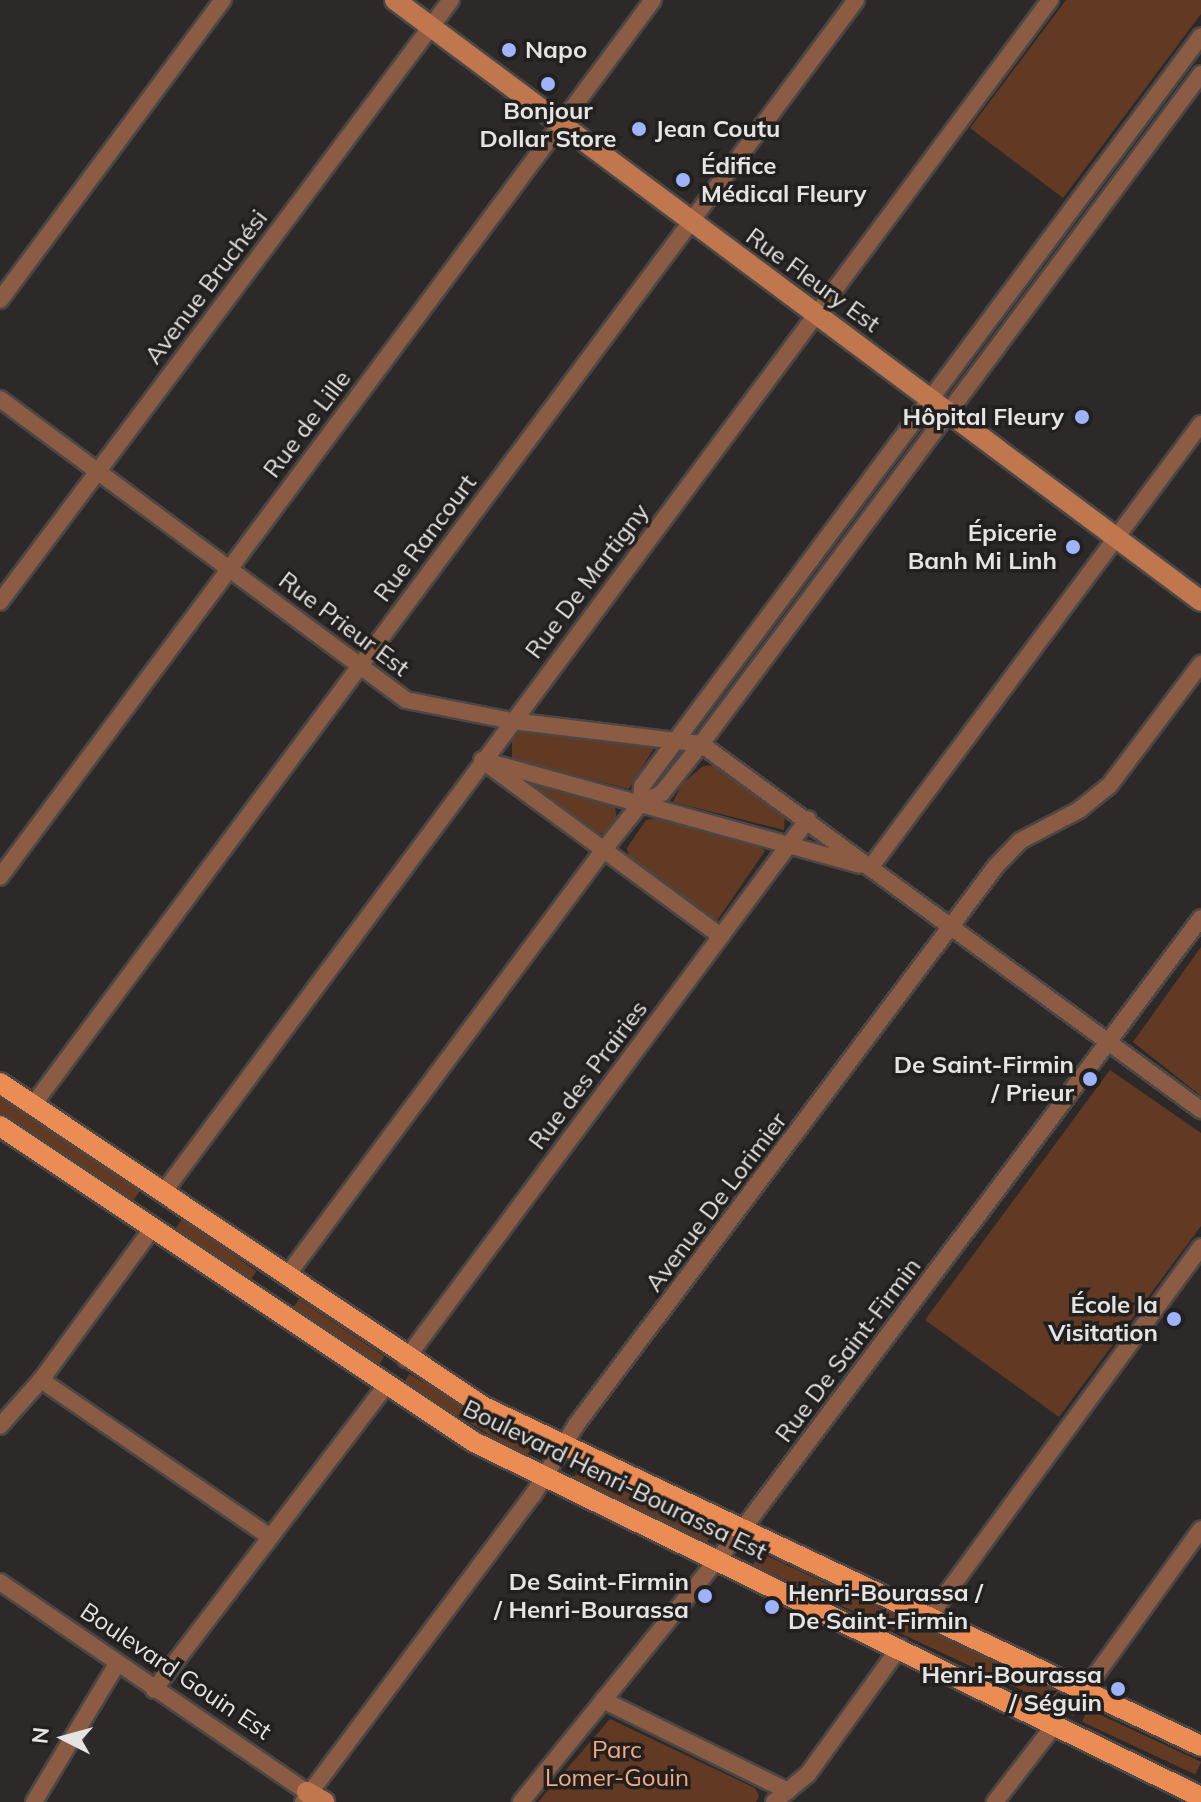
<!DOCTYPE html>
<meta charset="utf-8">
<style>
body{margin:0}
#map{position:relative;width:1201px;height:1802px;overflow:hidden;background:#2c2928;font-family:Mulish,sans-serif}
div>[style]{position:absolute}
.green>*{inset:0;background:#623a23;transform-origin:0 0}
.roads{filter:drop-shadow(2px 0 #4a4746) drop-shadow(-2px 0 #4a4746) drop-shadow(0 2px #4a4746) drop-shadow(0 -2px #4a4746)}
.street>*{height:16px;margin:-8px;padding:0 8px;transform-origin:8px;border-radius:8px;background:#8b5c43}
.secondary>*{height:20px;margin:-10px;padding:0 10px;transform-origin:10px;border-radius:10px;background:#c1774e}
.primary>*{height:20px;margin:-10px;padding:0 10px;transform-origin:10px;border-radius:10px;background:#eb8c55}
.dots>*{width:22px;height:22px;translate:-50% -50%;box-sizing:border-box;border:4px solid #22201e;border-radius:50%}
span{translate:-50% -50%;white-space:nowrap;text-align:center;line-height:1.15;-webkit-text-stroke:7px #22201e;paint-order:stroke}
.poi-label{font-size:24px;color:#e6e4e3;font-weight:700}
.left{translate:0 -50%;text-align:left}
.right{translate:-100% -50%;text-align:right}
.street-label{font-size:24px;color:#e6e4e3}
.park-label{font-size:24px;color:#f5aa82}
.north{position:absolute;left:24px;top:1698px;width:80px;height:80px;-webkit-text-stroke:6px #22201e;paint-order:stroke;rotate:276deg;font-size:22px;font-weight:700;line-height:32px;text-align:center;color:#e6e4e3}
.north::after{content:'';display:block;margin:auto;width:28px;height:36px;background:#e6e4e3;clip-path:polygon(50% 0,100% 100%,50% 72%,0 100%)}
</style>
<div id="map">
<div class="green">
<div style="clip-path:polygon(1066px 0,1201px 0,1201px 14px,1063px 198px,970px 128px)"></div>
<div style="clip-path:polygon(530px 727px,655px 746px,629px 789px,518px 761px,512px 758px,512px 736px)"></div>
<div style="clip-path:polygon(714px 765px,785px 813px,784px 830px,673px 802px,682px 784px,703px 766px)"></div>
<div style="clip-path:polygon(526px 782px,606px 803px,615px 807px,617px 819px,610px 831px,600px 834px)"></div>
<div style="clip-path:polygon(656px 818px,759px 845px,765px 851px,716px 922px,629px 857px,627px 848px,646px 820px)"></div>
<div style="clip-path:polygon(1201px 947px,1201px 1096px,1133px 1042px)"></div>
<div style="clip-path:polygon(1110px 1070px,1201px 1133px,1201px 1226px,1059px 1417px,925px 1320px)"></div>
<div style="left:0;top:1096px;width:169px;height:17px;rotate:34deg"></div>
<div style="left:182px;top:1219px;width:91px;height:14px;rotate:35deg"></div>
<div style="left:299px;top:1299px;width:103px;height:13px;rotate:34deg"></div>
<div style="left:409px;top:1374px;width:143px;height:12px;rotate:30deg"></div>
<div style="left:579px;top:1467px;width:148px;height:14px;rotate:26deg"></div>
<div style="left:759px;top:1552px;width:330px;height:14px;rotate:25deg"></div>
<div style="clip-path:polygon(1063px 1697px,1081px 1706px,1074px 1716px,1055px 1708px)"></div>
<div style="left:1088px;top:1709px;width:125px;height:14px;rotate:25deg"></div>
<div style="clip-path:polygon(610px 1719px,755px 1788px,759px 1796px,756px 1802px,538px 1802px)"></div>
</div>
<div class="roads">
<div class="street">
<div style="left:0;top:300px;width:374px;rotate:-53.4deg"></div>
<div style="left:0;top:399px;width:505px;rotate:36.55deg"></div>
<div style="left:406px;top:700px;width:108px;rotate:11.2deg"></div>
<div style="left:512px;top:721px;width:190px;rotate:6.9deg"></div>
<div style="left:701px;top:744px;width:620px;rotate:36.2deg"></div>
<div style="left:0;top:602px;width:752px;rotate:-53.16deg"></div>
<div style="left:482px;top:760px;width:392px;rotate:15.5deg"></div>
<div style="left:490px;top:766px;width:287px;rotate:36.4deg"></div>
<div style="left:641px;top:803px;width:17px;rotate:-87deg"></div>
<div style="left:642px;top:786px;width:935px;rotate:-53.3deg"></div>
<div style="left:870px;top:868px;width:554px;rotate:-53.3deg"></div>
<div style="left:0;top:877px;width:1093px;rotate:-53.33deg"></div>
<div style="left:33px;top:1105px;width:1378px;rotate:-53.32deg"></div>
<div style="left:163px;top:1193px;width:1487px;rotate:-53.37deg"></div>
<div style="left:286px;top:1277px;width:530px;rotate:-53.37deg"></div>
<div style="left:602px;top:852px;width:63px;rotate:-51.5deg"></div>
<div style="left:641px;top:803px;width:23px;rotate:-25deg"></div>
<div style="left:662px;top:793px;width:63px;rotate:-51.5deg"></div>
<div style="left:701px;top:744px;width:836px;rotate:-53.27deg"></div>
<div style="left:406px;top:1359px;width:673px;rotate:-53.33deg"></div>
<div style="left:41px;top:1380px;width:278px;rotate:34.4deg"></div>
<div style="left:0;top:1426px;width:62px;rotate:-48.3deg"></div>
<div style="left:41px;top:1380px;width:187px;rotate:-53.7deg"></div>
<div style="left:0;top:1582px;width:372px;rotate:34.4deg"></div>
<div style="left:927px;top:1620px;width:463px;rotate:-53.7deg"></div>
<div style="left:154px;top:1690px;width:381px;rotate:-52.7deg"></div>
<div style="left:1082px;top:1694px;width:203px;rotate:-54.2deg"></div>
<div style="left:603px;top:1700px;width:206px;rotate:26.2deg"></div>
<div style="left:34px;top:1802px;width:161px;rotate:-59deg"></div>
<div style="left:303px;top:1802px;width:384px;rotate:-53.2deg"></div>
<div style="left:533px;top:1495px;width:82px;rotate:-58.4deg"></div>
<div style="left:576px;top:1425px;width:699px;rotate:-53.08deg"></div>
<div style="left:996px;top:866px;width:35px;rotate:-46deg"></div>
<div style="left:1020px;top:841px;width:67px;rotate:-27.7deg"></div>
<div style="left:1079px;top:810px;width:38px;rotate:-39deg"></div>
<div style="left:1109px;top:786px;width:153px;rotate:-53deg"></div>
<div style="left:521px;top:1802px;width:369px;rotate:-51deg"></div>
<div style="left:753px;top:1515px;width:746px;rotate:-53.11deg"></div>
<div style="left:774px;top:1802px;width:44px;rotate:-39.5deg"></div>
<div style="left:808px;top:1774px;width:157px;rotate:-54.1deg"></div>
<div style="left:995px;top:1802px;width:95px;rotate:-52.3deg"></div>
</div>
<div class="secondary">
<div style="left:395px;top:0;width:1005px;rotate:36.71deg"></div>
<div style="left:307px;top:1792px;width:20px;rotate:30deg"></div>
</div>
<div class="primary">
<div style="left:0;top:1083px;width:582px;rotate:33.8deg"></div>
<div style="left:484px;top:1407px;width:793px;rotate:25.3deg"></div>
<div style="left:0;top:1126px;width:570px;rotate:33.69deg"></div>
<div style="left:474px;top:1442px;width:809px;rotate:26.03deg"></div>
</div>
</div>
<div class="dots">
<div style="left:509px;top:50px;background:#9db4fd"></div>
<div style="left:548px;top:84px;background:#9db4fd"></div>
<div style="left:639px;top:129px;background:#9db4fd"></div>
<div style="left:683px;top:180px;background:#9db4fd"></div>
<div style="left:1082px;top:417px;background:#9db4fd"></div>
<div style="left:1073px;top:547px;background:#9db4fd"></div>
<div style="left:1090px;top:1079px;background:#9db4fd"></div>
<div style="left:1174px;top:1319px;background:#9db4fd"></div>
<div style="left:705px;top:1596px;background:#9db4fd"></div>
<div style="left:772px;top:1607px;background:#9db4fd"></div>
<div style="left:1118px;top:1689px;background:#9db4fd"></div>
</div>
<div class="poi-label">
<span class="left" style="left:525px;top:50px">Napo</span>
<span style="left:548px;top:125px">Bonjour<br>Dollar Store</span>
<span class="left" style="left:655px;top:129px">Jean Coutu</span>
<span class="left" style="left:701px;top:180px">Édifice<br>Médical Fleury</span>
<span class="right" style="left:1064px;top:417px">Hôpital Fleury</span>
<span class="right" style="left:1057px;top:547px">Épicerie<br>Banh Mi Linh</span>
<span class="right" style="left:1074px;top:1079px">De Saint-Firmin<br>/ Prieur</span>
<span class="right" style="left:1158px;top:1319px">École la<br>Visitation</span>
<span class="right" style="left:689px;top:1596px">De Saint-Firmin<br>/ Henri-Bourassa</span>
<span class="left" style="left:788px;top:1607px">Henri-Bourassa /<br>De Saint-Firmin</span>
<span class="right" style="left:1102px;top:1689px">Henri-Bourassa<br>/ Séguin</span>
</div>
<div class="street-label">
<span style="left:813px;top:280px;rotate:36deg">Rue Fleury Est</span>
<span style="left:206px;top:287px;rotate:-53deg">Avenue Bruchési</span>
<span style="left:307px;top:424px;rotate:-53deg">Rue de Lille</span>
<span style="left:425px;top:538px;rotate:-53deg">Rue Rancourt</span>
<span style="left:587px;top:581px;rotate:-53deg">Rue De Martigny</span>
<span style="left:344px;top:624px;rotate:37deg">Rue Prieur Est</span>
<span style="left:588px;top:1075px;rotate:-53deg">Rue des Prairies</span>
<span style="left:716px;top:1202px;rotate:-53deg">Avenue De Lorimier</span>
<span style="left:848px;top:1350px;rotate:-53deg">Rue De Saint-Firmin</span>
<span style="left:615px;top:1480px;rotate:26deg">Boulevard Henri-Bourassa Est</span>
<span style="left:176px;top:1671px;rotate:34deg">Boulevard Gouin Est</span>
</div>
<div class="park-label">
<span style="left:617px;top:1764px">Parc<br>Lomer-Gouin</span>
</div>
<div class="north">N</div>
</div>
